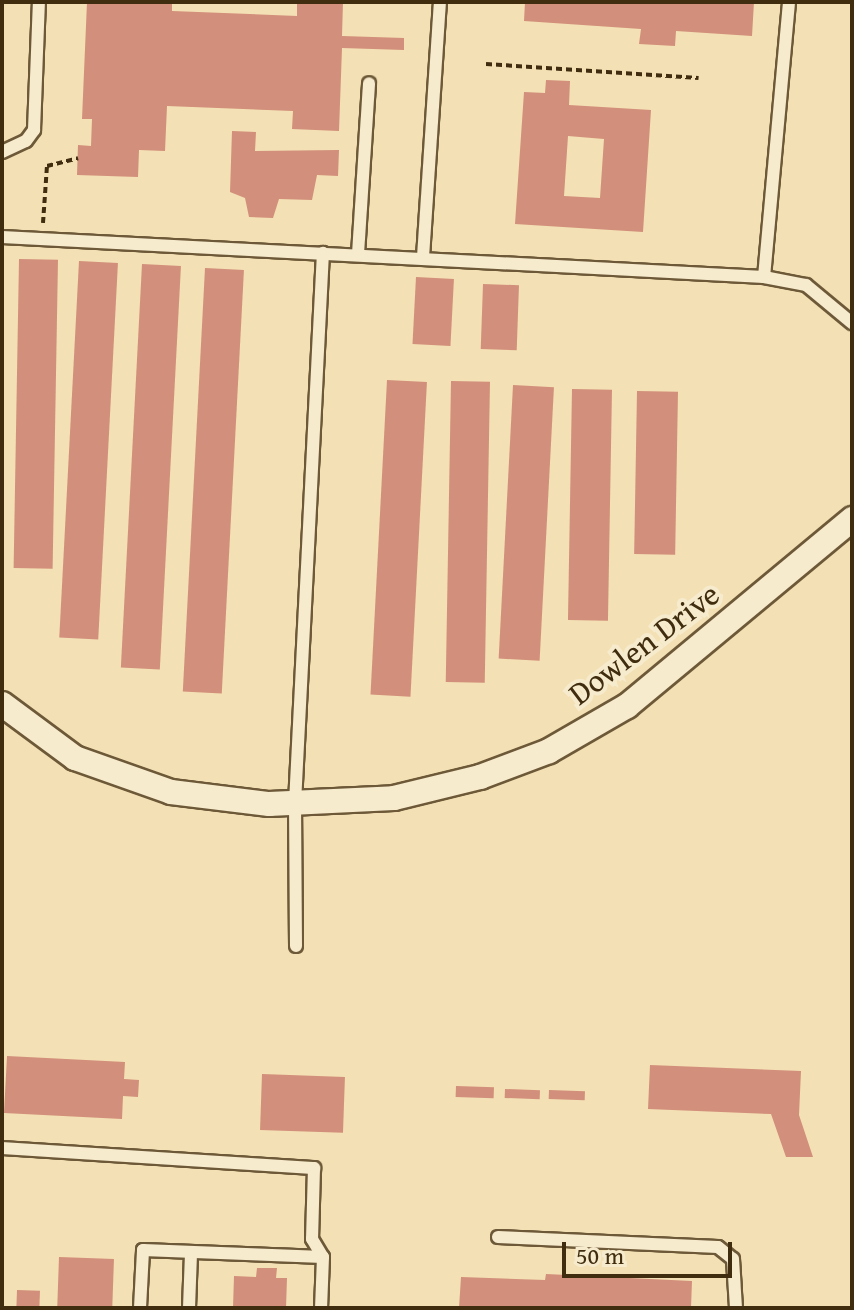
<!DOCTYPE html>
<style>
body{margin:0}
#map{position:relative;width:854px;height:1310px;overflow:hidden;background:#f3e0b4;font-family:"Gentium Book Plus",serif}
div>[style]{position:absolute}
.building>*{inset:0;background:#d28f7b;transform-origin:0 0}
.path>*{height:4px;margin-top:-2px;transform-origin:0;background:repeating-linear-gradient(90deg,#402c0f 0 6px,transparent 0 10px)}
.roads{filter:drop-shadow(2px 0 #6d5938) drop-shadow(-2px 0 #6d5938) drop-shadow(0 2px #6d5938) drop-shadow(0 -2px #6d5938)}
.service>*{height:12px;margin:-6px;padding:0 6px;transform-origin:6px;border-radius:6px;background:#f7ebce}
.minor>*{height:24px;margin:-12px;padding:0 12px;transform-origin:12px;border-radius:12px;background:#f7ebce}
span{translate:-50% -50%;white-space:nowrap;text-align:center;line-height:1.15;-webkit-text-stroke:8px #f7ebce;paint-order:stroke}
.street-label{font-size:32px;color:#402c0f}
.frame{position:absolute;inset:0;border:4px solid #402c0f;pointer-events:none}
.scale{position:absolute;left:562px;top:1242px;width:170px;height:36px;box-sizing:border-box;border:4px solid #402c0f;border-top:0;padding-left:10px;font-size:24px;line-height:28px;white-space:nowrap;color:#402c0f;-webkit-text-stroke:6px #f7ebce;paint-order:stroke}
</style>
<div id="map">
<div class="building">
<div style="clip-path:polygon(87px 2px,172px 2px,172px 11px,297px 16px,297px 2px,343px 2px,342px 36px,404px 38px,404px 50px,342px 48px,339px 131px,292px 129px,293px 111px,167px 106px,165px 151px,139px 150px,138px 177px,77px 175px,78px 145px,91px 146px,92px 119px,82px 119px)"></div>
<div style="clip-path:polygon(525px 2px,754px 2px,752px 36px,676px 31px,675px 46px,639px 44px,641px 29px,524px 21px)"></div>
<div style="clip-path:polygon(evenodd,546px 80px,570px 81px,569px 105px,651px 110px,643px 232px,515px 224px,524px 92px,545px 93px,546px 80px,568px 136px,604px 139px,600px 198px,564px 196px,568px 136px)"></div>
<div style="clip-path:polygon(232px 131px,256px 132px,255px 151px,339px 150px,338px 176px,317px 175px,312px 200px,279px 199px,273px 218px,249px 217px,245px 198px,230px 192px)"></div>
<div style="left:19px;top:259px;width:39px;height:309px;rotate:1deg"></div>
<div style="left:79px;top:261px;width:39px;height:377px;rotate:3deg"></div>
<div style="left:142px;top:264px;width:39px;height:404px;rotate:3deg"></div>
<div style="left:205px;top:268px;width:39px;height:424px;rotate:3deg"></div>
<div style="left:416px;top:277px;width:38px;height:67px;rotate:3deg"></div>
<div style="left:483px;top:284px;width:36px;height:65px;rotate:2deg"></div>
<div style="left:387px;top:380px;width:40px;height:315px;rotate:3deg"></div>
<div style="left:451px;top:381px;width:39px;height:301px;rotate:1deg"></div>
<div style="left:513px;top:385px;width:41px;height:274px;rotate:3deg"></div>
<div style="left:572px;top:389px;width:40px;height:231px;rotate:1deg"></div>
<div style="left:637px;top:391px;width:41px;height:163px;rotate:1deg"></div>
<div style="clip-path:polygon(7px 1056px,125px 1062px,124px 1079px,139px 1080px,138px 1097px,123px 1096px,122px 1119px,4px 1113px)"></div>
<div style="clip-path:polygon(650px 1065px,801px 1071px,799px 1115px,813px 1157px,786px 1157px,771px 1114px,648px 1109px)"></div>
<div style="left:262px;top:1074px;width:83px;height:56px;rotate:2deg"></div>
<div style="left:456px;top:1086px;width:38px;height:11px;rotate:2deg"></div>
<div style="left:505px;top:1089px;width:35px;height:9px;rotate:2deg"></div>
<div style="left:549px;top:1090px;width:36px;height:9px;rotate:2deg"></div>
<div style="left:59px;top:1257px;width:55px;height:51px;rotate:2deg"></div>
<div style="clip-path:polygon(257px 1268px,277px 1268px,276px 1278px,287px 1278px,286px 1308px,233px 1308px,234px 1276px,256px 1277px)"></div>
<div style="clip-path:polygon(546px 1274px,692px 1281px,691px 1308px,459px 1308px,461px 1277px,545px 1280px)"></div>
<div style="left:17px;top:1290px;width:23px;height:18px;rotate:2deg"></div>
</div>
<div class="path">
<div style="left:486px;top:64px;width:213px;rotate:3.8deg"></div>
<div style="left:43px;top:223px;width:57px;rotate:-86deg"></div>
<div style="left:47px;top:166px;width:32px;rotate:-14deg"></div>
</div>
<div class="roads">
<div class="service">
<div style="left:2px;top:152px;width:26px;rotate:-25deg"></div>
<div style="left:26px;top:141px;width:14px;rotate:-54deg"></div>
<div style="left:34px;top:130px;width:128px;rotate:-87.8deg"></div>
<div style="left:2px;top:237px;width:763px;rotate:3deg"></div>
<div style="left:764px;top:277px;width:43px;rotate:10.8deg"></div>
<div style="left:806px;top:285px;width:60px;rotate:39.6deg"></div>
<div style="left:358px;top:254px;width:171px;rotate:-86.3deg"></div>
<div style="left:423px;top:257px;width:256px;rotate:-86.2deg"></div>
<div style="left:764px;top:277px;width:276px;rotate:-84.8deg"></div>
<div style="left:296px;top:946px;width:143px;rotate:-90.4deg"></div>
<div style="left:295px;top:803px;width:551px;rotate:-87.09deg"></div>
<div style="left:2px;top:1148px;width:313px;rotate:3.7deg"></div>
<div style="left:314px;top:1168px;width:71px;rotate:91.6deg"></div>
<div style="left:312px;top:1239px;width:21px;rotate:59deg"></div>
<div style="left:323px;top:1257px;width:51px;rotate:92.2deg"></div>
<div style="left:498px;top:1237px;width:220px;rotate:2.6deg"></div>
<div style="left:718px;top:1247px;width:19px;rotate:39deg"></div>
<div style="left:733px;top:1259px;width:49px;rotate:86.5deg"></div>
<div style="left:140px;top:1308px;width:58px;rotate:-87deg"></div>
<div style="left:143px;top:1250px;width:180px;rotate:2.2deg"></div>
<div style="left:189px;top:1308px;width:55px;rotate:-87.9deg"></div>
</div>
<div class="minor">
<div style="left:2px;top:704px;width:91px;rotate:36.5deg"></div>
<div style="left:75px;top:758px;width:102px;rotate:19.5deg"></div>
<div style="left:171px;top:792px;width:99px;rotate:7deg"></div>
<div style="left:269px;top:804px;width:125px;rotate:-2.7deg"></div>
<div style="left:394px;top:798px;width:89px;rotate:-13.7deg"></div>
<div style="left:480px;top:777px;width:74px;rotate:-20.6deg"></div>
<div style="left:549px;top:751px;width:90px;rotate:-30deg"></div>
<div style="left:627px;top:706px;width:293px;rotate:-39.7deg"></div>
</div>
</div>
<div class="street-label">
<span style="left:644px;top:644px;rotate:-37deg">Dowlen Drive</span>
</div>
<div class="frame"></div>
<div class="scale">50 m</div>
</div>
